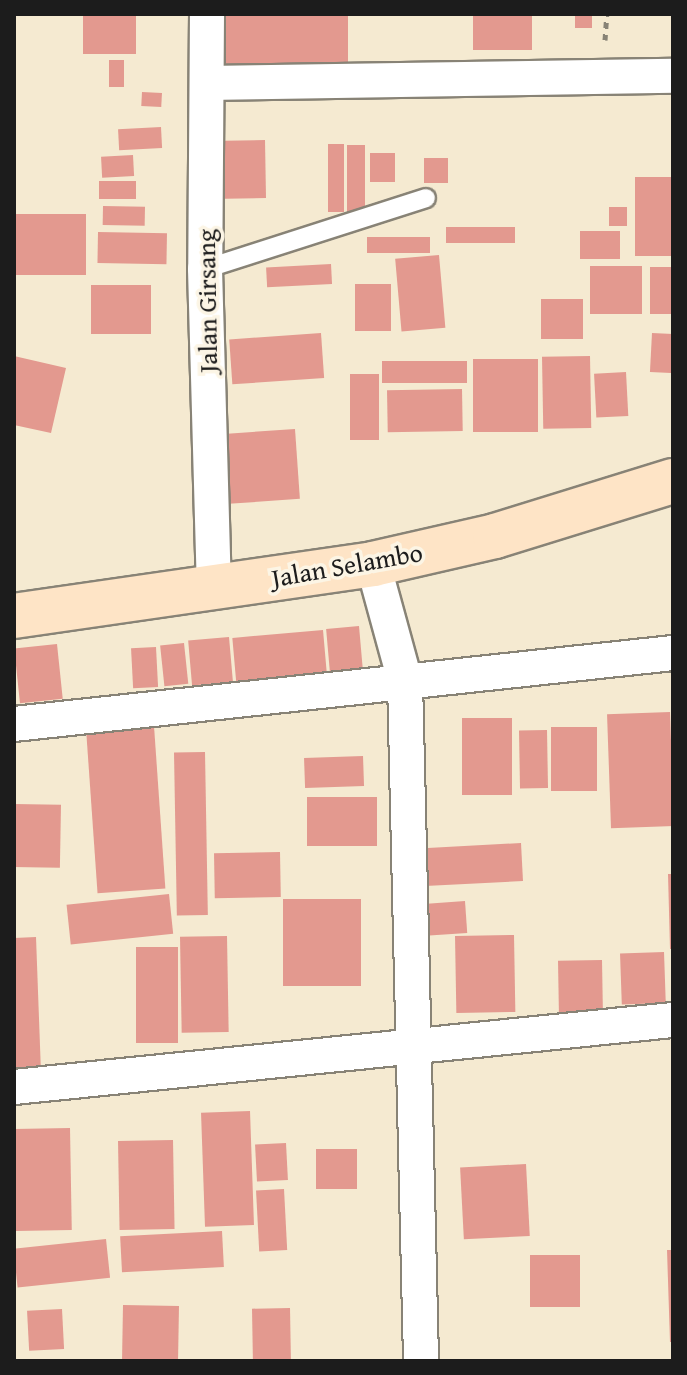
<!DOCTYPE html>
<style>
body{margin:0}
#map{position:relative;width:687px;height:1375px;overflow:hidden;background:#f5ead1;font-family:"Gentium Book Plus",serif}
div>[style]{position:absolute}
.building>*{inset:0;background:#e3998f;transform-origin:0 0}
.path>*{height:5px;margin-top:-2.5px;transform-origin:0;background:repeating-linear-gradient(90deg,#888376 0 6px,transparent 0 12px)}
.roads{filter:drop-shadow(2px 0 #888376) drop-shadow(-2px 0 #888376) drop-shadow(0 2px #888376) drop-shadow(0 -2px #888376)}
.lane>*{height:18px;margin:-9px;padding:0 9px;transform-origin:9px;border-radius:9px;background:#fff}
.street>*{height:34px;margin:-17px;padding:0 17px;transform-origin:17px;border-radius:17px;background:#fff}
.secondary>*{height:44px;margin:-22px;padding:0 22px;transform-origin:22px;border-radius:22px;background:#fee4c6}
span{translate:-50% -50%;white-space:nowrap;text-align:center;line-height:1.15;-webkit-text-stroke:7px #fcf5e5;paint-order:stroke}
.street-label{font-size:26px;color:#1c1c1c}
.frame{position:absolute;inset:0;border:16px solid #1c1c1c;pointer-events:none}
</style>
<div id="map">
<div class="building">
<div style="left:83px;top:14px;width:53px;height:40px"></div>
<div style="left:213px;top:14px;width:135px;height:61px"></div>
<div style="left:473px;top:14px;width:59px;height:36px"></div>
<div style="left:575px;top:14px;width:17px;height:14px"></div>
<div style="left:109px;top:60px;width:15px;height:27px"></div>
<div style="left:142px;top:92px;width:20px;height:14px;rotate:3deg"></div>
<div style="left:161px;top:127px;width:21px;height:43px;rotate:87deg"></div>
<div style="left:265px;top:140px;width:58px;height:41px;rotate:89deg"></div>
<div style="left:328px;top:144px;width:16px;height:68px"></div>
<div style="left:347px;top:145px;width:18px;height:68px"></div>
<div style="left:370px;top:153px;width:25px;height:29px"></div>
<div style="left:133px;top:155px;width:21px;height:32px;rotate:87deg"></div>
<div style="left:448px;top:158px;width:25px;height:24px;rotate:90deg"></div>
<div style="left:673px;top:177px;width:79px;height:38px;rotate:90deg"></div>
<div style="left:136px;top:181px;width:18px;height:37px;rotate:90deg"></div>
<div style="left:103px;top:206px;width:42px;height:19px;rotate:1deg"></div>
<div style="left:627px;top:207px;width:19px;height:18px;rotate:90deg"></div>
<div style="left:14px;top:214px;width:72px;height:61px"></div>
<div style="left:515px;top:227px;width:16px;height:69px;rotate:90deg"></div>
<div style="left:580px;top:231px;width:40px;height:28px"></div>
<div style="left:98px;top:232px;width:69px;height:31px;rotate:1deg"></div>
<div style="left:367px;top:237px;width:63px;height:16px"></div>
<div style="left:439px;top:255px;width:73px;height:44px;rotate:85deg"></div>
<div style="left:331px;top:264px;width:20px;height:65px;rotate:87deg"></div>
<div style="left:642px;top:266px;width:48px;height:52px;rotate:90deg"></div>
<div style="left:673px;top:267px;width:47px;height:23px;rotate:90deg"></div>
<div style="left:355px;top:284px;width:36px;height:47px"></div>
<div style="left:91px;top:285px;width:60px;height:49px"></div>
<div style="left:541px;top:299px;width:42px;height:40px"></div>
<div style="left:321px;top:333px;width:45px;height:92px;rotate:86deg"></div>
<div style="left:652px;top:333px;width:21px;height:39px;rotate:3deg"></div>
<div style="clip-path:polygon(14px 356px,66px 368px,51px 433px,14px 425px)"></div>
<div style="left:590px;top:356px;width:72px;height:48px;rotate:89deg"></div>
<div style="left:473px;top:359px;width:65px;height:73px"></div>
<div style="left:467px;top:361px;width:22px;height:85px;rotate:90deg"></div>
<div style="left:626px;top:372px;width:44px;height:32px;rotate:87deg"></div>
<div style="left:379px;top:374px;width:66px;height:29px;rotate:90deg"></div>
<div style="left:462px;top:389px;width:42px;height:75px;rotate:89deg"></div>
<div style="left:295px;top:429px;width:70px;height:75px;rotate:86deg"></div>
<div style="left:359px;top:626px;width:43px;height:33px;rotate:85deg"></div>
<div style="left:323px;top:630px;width:45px;height:91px;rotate:85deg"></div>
<div style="left:229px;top:637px;width:45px;height:41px;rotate:85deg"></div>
<div style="left:184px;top:643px;width:41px;height:24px;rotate:84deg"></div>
<div style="left:57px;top:644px;width:55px;height:43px;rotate:84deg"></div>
<div style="left:156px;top:647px;width:40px;height:25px;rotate:87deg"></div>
<div style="left:670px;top:712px;width:114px;height:63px;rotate:88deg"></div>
<div style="left:462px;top:718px;width:50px;height:77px"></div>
<div style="left:154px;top:726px;width:163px;height:68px;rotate:86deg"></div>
<div style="left:551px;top:727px;width:46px;height:64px"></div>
<div style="left:547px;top:730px;width:58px;height:28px;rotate:89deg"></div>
<div style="left:205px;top:752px;width:163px;height:31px;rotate:89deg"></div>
<div style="left:363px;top:756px;width:30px;height:59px;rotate:88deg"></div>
<div style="left:307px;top:797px;width:70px;height:49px"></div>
<div style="left:14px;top:804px;width:47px;height:63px;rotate:1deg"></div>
<div style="left:521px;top:843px;width:38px;height:98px;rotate:87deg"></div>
<div style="left:280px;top:852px;width:45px;height:66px;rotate:89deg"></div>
<div style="clip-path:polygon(668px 874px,673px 874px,673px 949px,670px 949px)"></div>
<div style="left:169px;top:894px;width:40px;height:103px;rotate:84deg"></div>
<div style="left:283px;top:899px;width:78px;height:87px"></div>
<div style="left:465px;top:901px;width:32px;height:38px;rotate:86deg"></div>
<div style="left:514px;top:935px;width:77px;height:59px;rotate:89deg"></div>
<div style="left:227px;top:936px;width:96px;height:47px;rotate:89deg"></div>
<div style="clip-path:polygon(36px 937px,41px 1073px,14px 1074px,14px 938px)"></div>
<div style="left:136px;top:947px;width:42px;height:96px"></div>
<div style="left:664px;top:952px;width:51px;height:44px;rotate:88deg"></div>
<div style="left:602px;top:960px;width:65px;height:44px;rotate:89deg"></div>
<div style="left:250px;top:1111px;width:114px;height:49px;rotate:88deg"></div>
<div style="left:70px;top:1128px;width:102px;height:56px;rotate:89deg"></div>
<div style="left:173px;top:1140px;width:89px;height:55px;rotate:89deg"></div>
<div style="left:286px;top:1143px;width:37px;height:31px;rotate:87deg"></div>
<div style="left:357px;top:1149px;width:40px;height:41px;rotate:90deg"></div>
<div style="left:526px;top:1164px;width:72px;height:66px;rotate:87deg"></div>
<div style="left:284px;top:1189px;width:61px;height:28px;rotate:87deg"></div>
<div style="left:222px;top:1231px;width:36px;height:102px;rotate:87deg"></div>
<div style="left:106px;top:1239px;width:39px;height:93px;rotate:84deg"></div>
<div style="clip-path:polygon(667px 1250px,673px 1250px,673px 1342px,670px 1342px)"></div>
<div style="left:530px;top:1255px;width:50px;height:52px"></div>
<div style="left:123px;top:1305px;width:56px;height:56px;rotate:1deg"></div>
<div style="left:290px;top:1308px;width:53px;height:38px;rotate:89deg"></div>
<div style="left:62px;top:1309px;width:40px;height:35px;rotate:87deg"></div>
</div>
<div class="path">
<div style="left:605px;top:40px;width:26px;rotate:-86deg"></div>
</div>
<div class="roads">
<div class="lane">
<div style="left:205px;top:269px;width:232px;rotate:-17.8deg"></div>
</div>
<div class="street">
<div style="left:207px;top:14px;width:255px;rotate:90.4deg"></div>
<div style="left:205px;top:269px;width:319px;rotate:88.4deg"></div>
<div style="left:208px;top:83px;width:465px;rotate:-0.9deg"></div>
<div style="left:373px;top:564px;width:121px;rotate:74.7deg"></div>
<div style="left:405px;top:681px;width:680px;rotate:88.65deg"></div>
<div style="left:14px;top:724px;width:663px;rotate:-6.15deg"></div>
<div style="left:14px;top:1087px;width:662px;rotate:-5.81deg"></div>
</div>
<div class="secondary">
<div style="left:14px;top:616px;width:363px;rotate:-8.2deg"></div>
<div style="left:373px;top:564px;width:125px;rotate:-12.9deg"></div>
<div style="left:495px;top:536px;width:186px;rotate:-17.2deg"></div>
</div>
</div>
<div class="street-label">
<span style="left:207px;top:301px;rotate:-91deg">Jalan Girsang</span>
<span style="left:347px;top:565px;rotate:-10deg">Jalan Selambo</span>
</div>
<div class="frame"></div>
</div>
